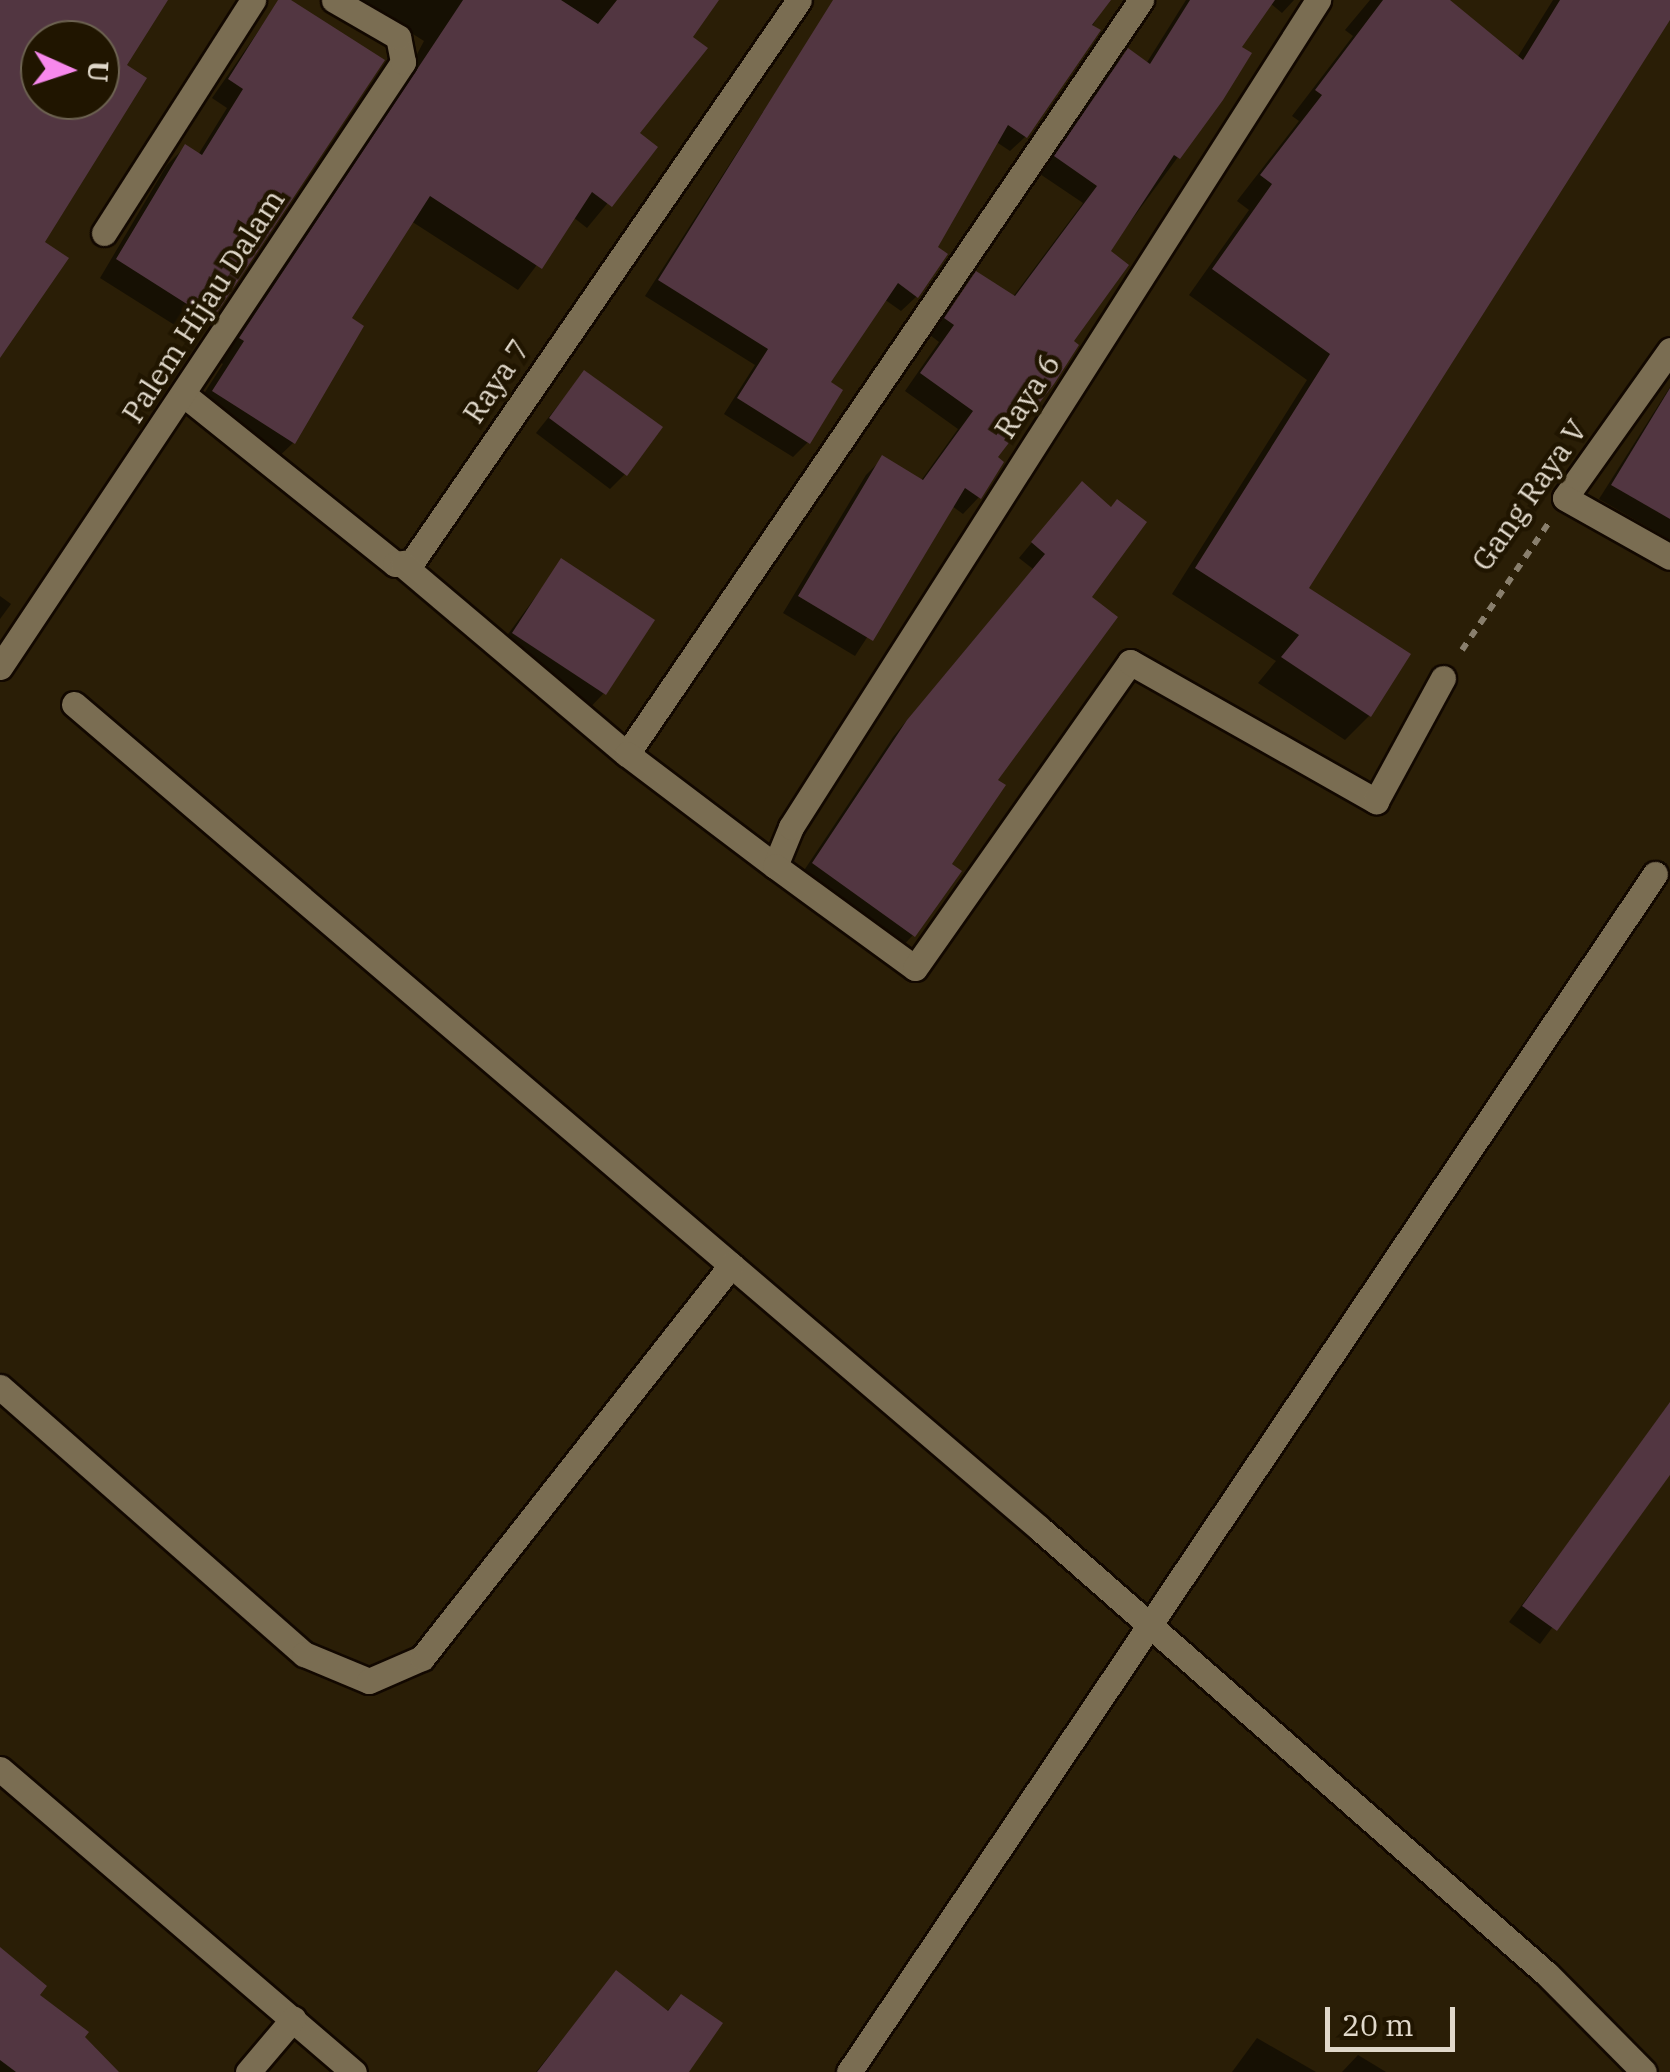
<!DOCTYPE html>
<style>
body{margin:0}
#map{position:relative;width:1670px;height:2072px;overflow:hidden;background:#2a1e06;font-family:"IBM Plex Serif",serif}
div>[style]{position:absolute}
.shadow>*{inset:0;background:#0007}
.building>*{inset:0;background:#523641}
.path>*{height:6px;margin-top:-3px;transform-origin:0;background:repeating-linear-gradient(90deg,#897f6d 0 8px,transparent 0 16px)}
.roads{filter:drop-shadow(2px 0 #120800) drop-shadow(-2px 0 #120800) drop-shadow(0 2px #120800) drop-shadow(0 -2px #120800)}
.minor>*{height:25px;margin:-12.5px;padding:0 12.5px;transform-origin:12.5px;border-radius:12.5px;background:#7a6d52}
span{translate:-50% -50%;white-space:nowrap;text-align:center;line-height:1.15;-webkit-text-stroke:9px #201500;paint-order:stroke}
.street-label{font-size:30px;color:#e0d8ca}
.north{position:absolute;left:20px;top:20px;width:100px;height:100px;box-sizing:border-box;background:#201500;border:2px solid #6d6351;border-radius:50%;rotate:93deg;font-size:28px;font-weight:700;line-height:40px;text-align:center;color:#e0d8ca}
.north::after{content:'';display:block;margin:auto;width:35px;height:45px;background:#f788ec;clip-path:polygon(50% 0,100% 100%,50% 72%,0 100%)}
.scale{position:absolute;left:1325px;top:2007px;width:130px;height:45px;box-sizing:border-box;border:5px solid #e0d8ca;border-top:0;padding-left:12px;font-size:30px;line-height:35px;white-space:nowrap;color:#e0d8ca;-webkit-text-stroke:8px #201500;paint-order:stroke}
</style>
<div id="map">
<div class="shadow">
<div style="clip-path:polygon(280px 0,287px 0,210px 318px,192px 336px,100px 278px,167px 165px,185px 147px,198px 155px,227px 108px,212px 98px)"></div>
<div style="clip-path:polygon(359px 0,714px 0,636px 134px,654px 147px,587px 228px,573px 217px,518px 290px,411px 221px,348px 319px,361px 327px,293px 443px,270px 465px,191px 414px,223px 364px,218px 361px,395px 96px,424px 41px)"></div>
<div style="clip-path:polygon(835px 0,1108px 0,1025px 137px,1010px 151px,995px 141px,935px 248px,945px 254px,916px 297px,901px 311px,884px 299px,827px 383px,808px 442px,793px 457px,724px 414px,755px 365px,645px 296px)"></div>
<div style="clip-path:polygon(1186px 0,1294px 0,1282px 13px,1270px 3px,1239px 48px,1178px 157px,1108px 252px,1070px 342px,994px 458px,979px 497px,963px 514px,952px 506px,855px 656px,783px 613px,866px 475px,882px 459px,920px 482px,958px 429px,905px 391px,939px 342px,930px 335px,976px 275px,1012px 298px,1083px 203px,1040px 174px,1112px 68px,1128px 52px,1146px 64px)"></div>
<div style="clip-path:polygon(1370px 0,1446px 0,1517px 58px,1553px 0,1670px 0,1670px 12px,1305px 589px,1370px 715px,1345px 740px,1258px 683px,1276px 661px,1172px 594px,1307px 380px,1189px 295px,1249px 210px,1237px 201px,1299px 121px,1292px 116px,1353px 36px,1345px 30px)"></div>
<div style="clip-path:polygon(584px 373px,625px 474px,610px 489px,536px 433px)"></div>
<div style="clip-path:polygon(1670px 387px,1670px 540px,1599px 499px)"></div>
<div style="clip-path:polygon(1068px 499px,1111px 509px,1088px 597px,913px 935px,899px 950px,799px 878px,893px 737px,1033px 569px,1019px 558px)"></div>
<div style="clip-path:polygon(562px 561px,604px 693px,582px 716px,492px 656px)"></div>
<div style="clip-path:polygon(0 596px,11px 604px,0 619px)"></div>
<div style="clip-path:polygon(1670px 1408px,1670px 1469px,1540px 1644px,1509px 1622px)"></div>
<div style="clip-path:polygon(0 1951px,36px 1995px,118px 2072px,0 2072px)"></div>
<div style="clip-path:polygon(616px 1973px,666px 2012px,681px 1997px,686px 2072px,536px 2072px)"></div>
<div style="clip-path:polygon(1257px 2038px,1316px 2072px,1232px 2072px)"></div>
<div style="clip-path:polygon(1358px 2055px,1386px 2072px,1342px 2072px)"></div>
</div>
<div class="building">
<div style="clip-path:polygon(evenodd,0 0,168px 0,127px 65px,147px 78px,45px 242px,69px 258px,0 358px,0 0,40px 40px,100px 40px,100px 100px,40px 100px,40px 40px)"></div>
<div style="clip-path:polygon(278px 0,291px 0,385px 60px,212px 320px,116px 259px,185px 144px,202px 155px,243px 89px,228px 79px)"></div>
<div style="clip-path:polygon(463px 0,561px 0,598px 24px,617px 0,719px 0,693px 37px,708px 48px,640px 133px,658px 147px,612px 207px,592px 192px,542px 269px,430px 196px,352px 318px,364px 326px,295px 444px,212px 391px,244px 341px,239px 338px)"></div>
<div style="clip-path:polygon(833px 0,1111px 0,1092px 25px,1101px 30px,1027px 138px,1008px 125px,938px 247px,948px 254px,918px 298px,898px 283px,831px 382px,843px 390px,810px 444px,737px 398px,768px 349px,658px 280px)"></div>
<div style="clip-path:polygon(1190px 0,1275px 0,1242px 47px,1252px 53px,1223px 100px,1180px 159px,1174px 155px,1111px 251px,1129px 265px,1074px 341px,1079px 345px,1054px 384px,998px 457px,1004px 462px,981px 499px,965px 488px,873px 641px,798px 596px,882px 455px,923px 480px,973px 411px,920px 373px,954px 325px,944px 318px,976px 271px,1015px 296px,1097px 186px,1054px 156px,1128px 48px,1150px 64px)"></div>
<div style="clip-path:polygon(1383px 0,1450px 0,1523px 60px,1560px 0,1670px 0,1670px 20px,1309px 588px,1411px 654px,1371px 717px,1281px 657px,1299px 635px,1195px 568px,1330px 354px,1212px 269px,1272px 184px,1260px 175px,1322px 95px,1315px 90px)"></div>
<div style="clip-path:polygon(584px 370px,663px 427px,627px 476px,549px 418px)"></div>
<div style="clip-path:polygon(1670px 388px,1670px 519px,1611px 485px)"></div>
<div style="clip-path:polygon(1082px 481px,1111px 507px,1117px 499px,1147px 522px,1092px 597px,1118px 617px,998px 780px,1006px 785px,952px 864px,962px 871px,915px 937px,812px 863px,907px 720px,1045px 554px,1031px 542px)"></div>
<div style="clip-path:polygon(561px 558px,655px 620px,606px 695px,512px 633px)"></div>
<div style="clip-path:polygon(1670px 1402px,1670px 1475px,1557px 1631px,1522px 1606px)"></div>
<div style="clip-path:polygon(0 1947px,47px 1986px,40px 1995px,89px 2032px,85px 2037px,119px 2072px,16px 2072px,0 2060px)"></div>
<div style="clip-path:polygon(616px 1970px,668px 2011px,681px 1994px,723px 2023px,689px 2072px,537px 2072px)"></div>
</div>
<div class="path">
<div style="left:1462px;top:650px;width:153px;rotate:-55.7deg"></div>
</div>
<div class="roads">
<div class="minor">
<div style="left:104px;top:233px;width:277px;rotate:-57.4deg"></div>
<div style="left:1670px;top:350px;width:181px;rotate:125.4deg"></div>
<div style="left:1565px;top:498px;width:120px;rotate:29.3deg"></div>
<div style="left:183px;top:394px;width:272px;rotate:38.7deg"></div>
<div style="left:395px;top:564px;width:17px;rotate:-7deg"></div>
<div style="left:412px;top:562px;width:682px;rotate:-55.45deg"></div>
<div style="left:403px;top:565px;width:293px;rotate:40.2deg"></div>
<div style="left:627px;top:754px;width:913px;rotate:-55.72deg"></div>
<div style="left:0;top:667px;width:727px;rotate:-56.33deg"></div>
<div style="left:403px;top:62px;width:25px;rotate:-101deg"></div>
<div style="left:398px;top:37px;width:74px;rotate:-150deg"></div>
<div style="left:74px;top:704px;width:1269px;rotate:40.49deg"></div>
<div style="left:1039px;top:1528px;width:677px;rotate:41.29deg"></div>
<div style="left:1548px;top:1975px;width:136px;rotate:45.3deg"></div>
<div style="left:627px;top:754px;width:186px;rotate:37.1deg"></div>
<div style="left:775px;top:866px;width:42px;rotate:-67.7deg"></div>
<div style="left:791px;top:827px;width:981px;rotate:-57.49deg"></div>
<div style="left:775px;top:866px;width:173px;rotate:36.1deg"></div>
<div style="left:915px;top:968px;width:374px;rotate:-54.9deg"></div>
<div style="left:1130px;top:662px;width:283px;rotate:29.5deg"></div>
<div style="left:1376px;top:801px;width:140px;rotate:-61.4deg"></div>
<div style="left:0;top:1387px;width:405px;rotate:41.3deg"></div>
<div style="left:304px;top:1654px;width:70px;rotate:22.6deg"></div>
<div style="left:369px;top:1681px;width:58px;rotate:-23.5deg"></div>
<div style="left:422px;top:1658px;width:500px;rotate:-51.8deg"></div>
<div style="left:0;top:1769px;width:466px;rotate:40.6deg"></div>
<div style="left:248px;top:2072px;width:70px;rotate:-49.7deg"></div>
<div style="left:849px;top:2072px;width:1444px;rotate:-56.07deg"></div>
</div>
</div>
<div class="street-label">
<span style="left:203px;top:306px;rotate:-57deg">Palem Hijau Dalam</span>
<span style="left:496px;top:381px;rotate:-56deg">Raya 7</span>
<span style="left:1027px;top:396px;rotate:-57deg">Raya 6</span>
<span style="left:1529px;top:495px;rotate:-55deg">Gang Raya V</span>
</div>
<div class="north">U</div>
<div class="scale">20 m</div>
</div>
